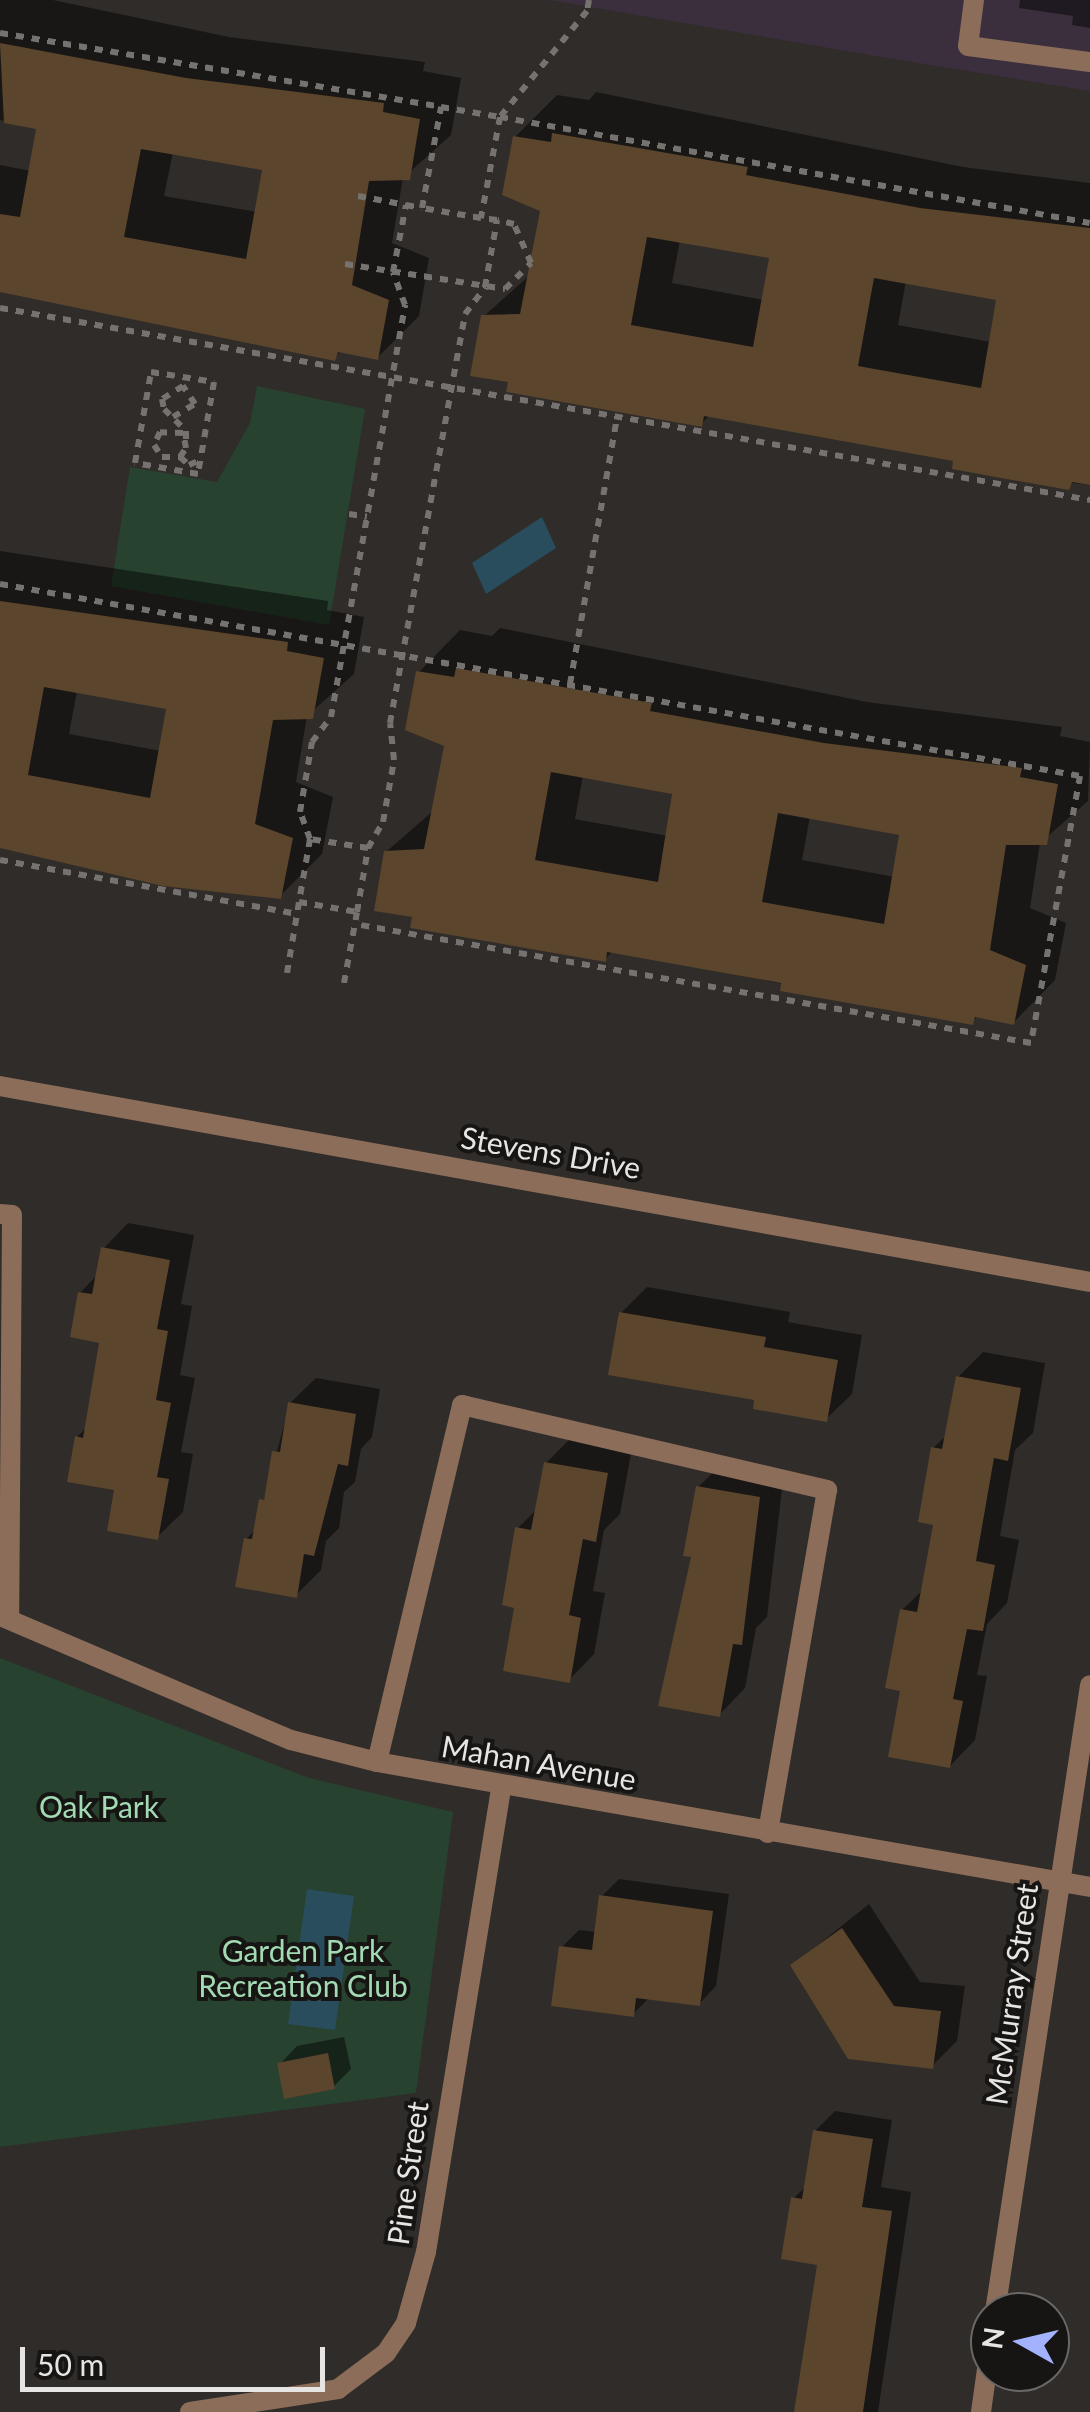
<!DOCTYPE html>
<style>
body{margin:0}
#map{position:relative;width:1090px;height:2412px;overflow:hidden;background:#2f2c29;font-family:Lato,sans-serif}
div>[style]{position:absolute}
.commercial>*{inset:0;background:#3b2f3e}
.green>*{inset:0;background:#284230}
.water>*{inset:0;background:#294d5d}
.shadow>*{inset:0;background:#0007}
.building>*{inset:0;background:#5b452c}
.path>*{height:6px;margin-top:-3px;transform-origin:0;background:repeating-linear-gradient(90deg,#75726f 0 8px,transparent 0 16px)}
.service>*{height:20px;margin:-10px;padding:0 10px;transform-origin:10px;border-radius:10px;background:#8b6d59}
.minor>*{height:20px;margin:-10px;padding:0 10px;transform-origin:10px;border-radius:10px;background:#8b6d59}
.tertiary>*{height:20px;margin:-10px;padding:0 10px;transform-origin:10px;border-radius:10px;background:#8b6d59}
span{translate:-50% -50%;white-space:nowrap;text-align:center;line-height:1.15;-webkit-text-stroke:8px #161513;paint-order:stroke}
.street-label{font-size:30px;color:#e7e5e3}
.park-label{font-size:30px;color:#a2dab3}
.north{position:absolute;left:970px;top:2292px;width:100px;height:100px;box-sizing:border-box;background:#161513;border:2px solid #6a6866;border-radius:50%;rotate:278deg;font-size:28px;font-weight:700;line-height:40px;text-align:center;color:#e7e5e3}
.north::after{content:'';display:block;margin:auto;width:35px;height:45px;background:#a3b2fd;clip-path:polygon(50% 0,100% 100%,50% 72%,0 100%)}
.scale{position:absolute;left:20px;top:2347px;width:305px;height:45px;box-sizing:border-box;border:5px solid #e7e5e3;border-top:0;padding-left:12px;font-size:30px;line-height:35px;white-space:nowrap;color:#e7e5e3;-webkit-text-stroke:8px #161513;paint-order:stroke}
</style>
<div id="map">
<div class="commercial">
<div style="clip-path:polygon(550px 0,1090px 0,1090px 91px,876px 56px)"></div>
</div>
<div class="green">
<div style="clip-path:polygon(257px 386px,365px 409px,329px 625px,111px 586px,130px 467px,217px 482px,250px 423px)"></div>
<div style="clip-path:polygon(0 1658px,309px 1778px,453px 1812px,416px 2093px,0 2147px)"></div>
</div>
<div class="water">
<div style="clip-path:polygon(542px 517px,556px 548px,486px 594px,472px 563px)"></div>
<div style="clip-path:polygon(307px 1889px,354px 1896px,335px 2030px,288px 2024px)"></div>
</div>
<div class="shadow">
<div style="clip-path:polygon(evenodd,0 0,53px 0,229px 37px,425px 62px,423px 71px,461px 78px,451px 135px,403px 178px,392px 243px,429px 258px,419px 316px,377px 358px,342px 350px,334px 358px,0 290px,0 165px,31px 171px,39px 127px,0 120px,0 0,173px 152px,265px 168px,257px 212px,164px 196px,173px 152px)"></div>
<div style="clip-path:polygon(1020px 0,1090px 0,1090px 28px,1072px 25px,1073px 16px,1019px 8px)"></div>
<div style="clip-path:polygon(evenodd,596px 92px,963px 167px,1090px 183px,1090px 485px,991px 474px,956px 459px,710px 415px,701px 424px,483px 317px,531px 274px,543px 209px,515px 137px,557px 95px,589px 100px,596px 92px,680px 240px,772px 256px,764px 300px,672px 283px,680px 240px,596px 92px,906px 281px,998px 298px,991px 342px,898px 325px,906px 281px)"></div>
<div style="clip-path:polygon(evenodd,0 551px,328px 601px,327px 610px,364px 617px,354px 674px,307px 716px,296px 782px,333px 797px,322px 854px,280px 896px,163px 883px,0 845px,0 551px,77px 691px,169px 707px,161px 751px,69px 734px,77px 691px)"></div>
<div style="clip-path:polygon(evenodd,500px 628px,867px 702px,1062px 727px,1060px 736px,1090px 742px,1088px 801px,1040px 843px,1030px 908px,1066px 923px,1055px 980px,1014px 1022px,979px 1015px,972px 1022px,614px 950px,605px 959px,415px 915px,386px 852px,434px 810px,447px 744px,419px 672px,460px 630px,492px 636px,500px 628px,583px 775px,675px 792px,668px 836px,575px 819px,583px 775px,500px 628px,810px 816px,902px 833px,895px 877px,802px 860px,810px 816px)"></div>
<div style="clip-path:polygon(128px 1223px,194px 1235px,181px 1304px,192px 1306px,180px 1375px,195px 1378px,181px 1452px,193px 1454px,183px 1512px,157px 1537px,77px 1437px,87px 1427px,102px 1341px,80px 1293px,98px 1274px,103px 1249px)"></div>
<div style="clip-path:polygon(647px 1287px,790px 1312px,788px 1322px,862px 1335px,852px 1394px,826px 1419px,757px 1397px,621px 1313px)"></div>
<div style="clip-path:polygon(983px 1352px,1045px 1363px,1033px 1433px,1015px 1450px,1000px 1536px,1019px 1540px,1007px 1603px,987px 1624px,977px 1675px,987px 1676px,975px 1740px,950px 1766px,903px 1689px,902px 1610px,924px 1589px,936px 1523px,933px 1448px,948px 1434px,958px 1377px)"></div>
<div style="clip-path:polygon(316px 1378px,380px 1389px,372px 1437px,361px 1449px,355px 1482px,344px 1492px,339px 1528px,326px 1541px,321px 1570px,296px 1595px,246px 1539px,256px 1529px,290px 1403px)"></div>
<div style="clip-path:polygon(571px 1438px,632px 1448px,620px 1514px,604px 1530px,593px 1591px,605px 1593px,594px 1654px,569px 1680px,517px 1606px,518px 1528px,538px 1508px,546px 1463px)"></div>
<div style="clip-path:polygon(724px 1462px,784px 1472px,767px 1617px,756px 1628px,745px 1688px,720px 1714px,694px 1556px,698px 1487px)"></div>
<div style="clip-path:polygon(619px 1879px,729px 1894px,716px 1986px,699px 2004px,650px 1997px,633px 2014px,562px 1947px,579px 1930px,597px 1932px,602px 1896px)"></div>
<div style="clip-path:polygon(869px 1904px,920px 1982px,965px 1986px,957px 2041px,932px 2066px,793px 1965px)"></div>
<div style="clip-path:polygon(344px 2037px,351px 2069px,334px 2086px,280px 2064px,297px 2046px)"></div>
<div style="clip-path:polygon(835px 2111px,892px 2120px,881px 2187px,911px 2192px,878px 2412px,797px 2412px,819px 2262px,794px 2198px,806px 2186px,815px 2131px)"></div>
</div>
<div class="building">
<div style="clip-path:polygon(evenodd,0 43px,186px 78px,384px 103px,383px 112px,420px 119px,410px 180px,369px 181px,352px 285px,389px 300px,378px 360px,338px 352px,335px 361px,0 292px,0 214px,20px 217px,36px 129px,4px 123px,0 43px,141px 149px,262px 170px,246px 259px,124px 237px,141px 149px)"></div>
<div style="clip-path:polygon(evenodd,552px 133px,748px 167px,746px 175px,920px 208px,1090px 228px,1090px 485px,1072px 482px,1069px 490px,990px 476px,952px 469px,953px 461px,704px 416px,702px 427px,506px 392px,508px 382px,470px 376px,481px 315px,520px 314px,540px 211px,502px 195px,513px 136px,551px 142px,552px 133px,647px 237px,769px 258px,753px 347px,631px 325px,647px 237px,552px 133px,874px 278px,996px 300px,981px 388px,858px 366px,874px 278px)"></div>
<div style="clip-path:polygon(evenodd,0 601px,288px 642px,287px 651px,324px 658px,313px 719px,273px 720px,255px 824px,293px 838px,281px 899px,163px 886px,0 848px,0 601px,44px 687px,166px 709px,150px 798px,28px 775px,44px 687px)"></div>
<div style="clip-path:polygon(evenodd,456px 668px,652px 703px,650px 711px,824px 743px,1022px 768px,1020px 777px,1058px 784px,1047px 845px,1006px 845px,990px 950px,1026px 965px,1014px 1025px,975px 1017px,973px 1025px,780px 991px,781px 983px,607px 952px,606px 962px,410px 928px,412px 917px,374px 911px,384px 851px,424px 849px,444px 746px,405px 730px,416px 671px,454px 677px,456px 668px,551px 772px,672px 794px,658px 882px,535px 860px,551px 772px,456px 668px,778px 813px,899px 835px,884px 924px,762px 902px,778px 813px)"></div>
<div style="clip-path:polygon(101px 1247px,170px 1260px,157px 1329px,168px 1331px,156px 1400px,171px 1403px,157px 1477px,169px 1479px,158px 1540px,107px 1531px,114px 1490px,67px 1482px,75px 1436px,83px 1438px,99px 1343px,70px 1337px,78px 1292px,92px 1294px)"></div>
<div style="clip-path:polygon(619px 1312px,766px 1337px,764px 1347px,838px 1360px,827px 1422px,753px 1409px,754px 1400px,608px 1375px)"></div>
<div style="clip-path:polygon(956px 1376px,1021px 1388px,1008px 1461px,994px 1458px,976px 1561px,995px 1565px,983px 1631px,967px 1629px,953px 1699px,963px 1701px,950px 1768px,888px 1757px,900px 1691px,885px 1688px,900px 1609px,917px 1612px,933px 1525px,918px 1522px,931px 1447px,942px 1449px)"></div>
<div style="clip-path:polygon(288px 1402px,356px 1414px,348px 1466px,338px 1464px,314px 1556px,304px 1554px,297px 1598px,235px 1587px,244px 1538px,252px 1539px,259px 1499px,264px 1500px,272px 1451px,280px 1452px)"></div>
<div style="clip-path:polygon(544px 1462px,608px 1473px,596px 1542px,583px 1539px,569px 1615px,581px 1618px,570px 1683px,503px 1671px,514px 1608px,502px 1605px,515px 1527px,531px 1530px)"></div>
<div style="clip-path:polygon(696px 1486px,760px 1497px,742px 1645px,733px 1644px,720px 1717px,658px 1706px,691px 1557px,683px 1556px)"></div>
<div style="clip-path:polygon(599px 1895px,713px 1911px,700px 2006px,636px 1998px,634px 2017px,551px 2006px,559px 1946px,592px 1950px)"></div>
<div style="clip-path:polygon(842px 1928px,894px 2006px,941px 2011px,933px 2069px,848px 2059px,790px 1965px)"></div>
<div style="clip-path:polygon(328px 2053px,335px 2089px,284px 2099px,277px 2063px)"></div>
<div style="clip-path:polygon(813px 2130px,873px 2139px,862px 2207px,892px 2211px,863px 2412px,794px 2412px,817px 2265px,781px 2259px,791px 2197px,802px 2199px)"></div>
</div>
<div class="path">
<div style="left:589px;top:0;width:11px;rotate:100deg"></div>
<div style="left:587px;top:11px;width:137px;rotate:129.4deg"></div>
<div style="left:500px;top:117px;width:103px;rotate:100.7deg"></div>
<div style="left:481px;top:218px;width:60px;rotate:-170.4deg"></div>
<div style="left:422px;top:208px;width:103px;rotate:-79.3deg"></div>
<div style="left:441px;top:107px;width:60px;rotate:9.6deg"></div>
<div style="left:500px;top:117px;width:599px;rotate:10.19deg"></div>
<div style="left:0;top:33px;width:447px;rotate:9.5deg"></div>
<div style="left:358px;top:196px;width:49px;rotate:10.6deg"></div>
<div style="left:345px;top:264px;width:162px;rotate:8.9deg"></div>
<div style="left:505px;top:289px;width:37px;rotate:-45deg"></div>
<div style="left:531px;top:263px;width:43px;rotate:-113.6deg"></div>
<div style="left:514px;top:224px;width:17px;rotate:-167deg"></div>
<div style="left:0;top:308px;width:1107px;rotate:9.99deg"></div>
<div style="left:151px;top:372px;width:64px;rotate:9deg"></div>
<div style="left:214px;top:382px;width:93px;rotate:99.9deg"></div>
<div style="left:198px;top:474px;width:64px;rotate:-170.1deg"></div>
<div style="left:135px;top:463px;width:92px;rotate:-80deg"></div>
<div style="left:173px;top:417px;width:26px;rotate:-31deg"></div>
<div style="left:195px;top:404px;width:22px;rotate:-124deg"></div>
<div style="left:183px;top:386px;width:25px;rotate:148deg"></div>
<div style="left:162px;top:399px;width:10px;rotate:79deg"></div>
<div style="left:164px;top:409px;width:31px;rotate:45deg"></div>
<div style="left:186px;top:431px;width:13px;rotate:90deg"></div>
<div style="left:180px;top:457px;width:11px;rotate:-56deg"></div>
<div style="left:186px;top:448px;width:15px;rotate:-101deg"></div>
<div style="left:183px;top:433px;width:23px;rotate:-178deg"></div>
<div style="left:160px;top:432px;width:14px;rotate:115deg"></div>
<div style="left:154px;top:445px;width:14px;rotate:56deg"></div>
<div style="left:162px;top:457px;width:18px"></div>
<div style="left:180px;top:457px;width:12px;rotate:42deg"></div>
<div style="left:189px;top:465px;width:12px;rotate:-24deg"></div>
<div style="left:349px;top:514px;width:18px;rotate:9deg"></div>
<div style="left:0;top:584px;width:1097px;rotate:10.08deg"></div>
<div style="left:1080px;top:776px;width:271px;rotate:100.4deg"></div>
<div style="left:1031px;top:1043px;width:686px;rotate:-170.02deg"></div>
<div style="left:570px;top:684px;width:271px;rotate:-80deg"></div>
<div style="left:310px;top:839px;width:29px;rotate:-110deg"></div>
<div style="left:300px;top:812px;width:71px;rotate:-80.3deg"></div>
<div style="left:312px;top:742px;width:31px;rotate:-53deg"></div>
<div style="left:331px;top:717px;width:419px;rotate:-79.8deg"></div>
<div style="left:405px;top:305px;width:35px;rotate:-110deg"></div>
<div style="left:393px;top:272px;width:68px;rotate:-79deg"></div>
<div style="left:406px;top:205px;width:16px;rotate:11deg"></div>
<div style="left:368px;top:848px;width:30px;rotate:-60deg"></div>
<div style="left:383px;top:822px;width:63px;rotate:-79.9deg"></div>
<div style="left:394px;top:760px;width:37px;rotate:-96deg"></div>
<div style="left:390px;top:723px;width:416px;rotate:-79.6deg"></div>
<div style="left:465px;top:314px;width:34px;rotate:-53deg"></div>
<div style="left:485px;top:287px;width:68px;rotate:-79.8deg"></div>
<div style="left:497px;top:220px;width:16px;rotate:-173deg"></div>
<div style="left:0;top:860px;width:302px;rotate:10.3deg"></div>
<div style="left:287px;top:973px;width:72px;rotate:-80.4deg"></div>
<div style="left:344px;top:983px;width:72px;rotate:-79.6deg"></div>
<div style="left:357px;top:912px;width:65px;rotate:-80.2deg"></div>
<div style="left:368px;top:848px;width:59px;rotate:-171.2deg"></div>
<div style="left:310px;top:839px;width:64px;rotate:99.9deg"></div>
<div style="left:299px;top:902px;width:59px;rotate:9.8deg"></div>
</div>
<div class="service">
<div style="left:974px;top:0;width:46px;rotate:97.4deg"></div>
<div style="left:968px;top:46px;width:123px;rotate:7.5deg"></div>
<div style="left:0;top:1214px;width:12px;rotate:5deg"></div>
<div style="left:12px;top:1215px;width:404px;rotate:90.4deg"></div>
<div style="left:377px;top:1762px;width:367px;rotate:-76.6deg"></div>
<div style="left:462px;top:1405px;width:375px;rotate:13.1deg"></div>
<div style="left:827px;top:1490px;width:348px;rotate:99.8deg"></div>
</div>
<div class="minor">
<div style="left:0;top:1616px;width:316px;rotate:23.1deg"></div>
<div style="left:291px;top:1740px;width:89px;rotate:14.3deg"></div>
<div style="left:377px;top:1762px;width:724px;rotate:9.94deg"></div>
<div style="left:190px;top:2412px;width:150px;rotate:-8.8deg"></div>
<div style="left:338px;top:2389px;width:60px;rotate:-36.9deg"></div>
<div style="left:386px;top:2353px;width:36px;rotate:-56deg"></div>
<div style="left:406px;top:2323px;width:74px;rotate:-74.3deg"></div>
<div style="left:426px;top:2252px;width:471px;rotate:-80.8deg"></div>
</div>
<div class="tertiary">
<div style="left:0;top:1086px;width:1107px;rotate:10.19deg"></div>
<div style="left:995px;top:2312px;width:634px;rotate:-81.38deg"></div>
<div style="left:981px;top:2412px;width:65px;rotate:-82deg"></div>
</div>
<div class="street-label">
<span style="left:551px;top:1152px;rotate:10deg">Stevens Drive</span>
<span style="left:539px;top:1762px;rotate:10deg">Mahan Avenue</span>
<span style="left:1011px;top:1994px;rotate:-82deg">McMurray Street</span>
<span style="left:407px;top:2173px;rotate:-82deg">Pine Street</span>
</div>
<div class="park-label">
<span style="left:99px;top:1806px">Oak Park</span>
<span style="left:303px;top:1967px">Garden Park<br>Recreation Club</span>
</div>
<div class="north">N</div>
<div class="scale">50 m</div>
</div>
